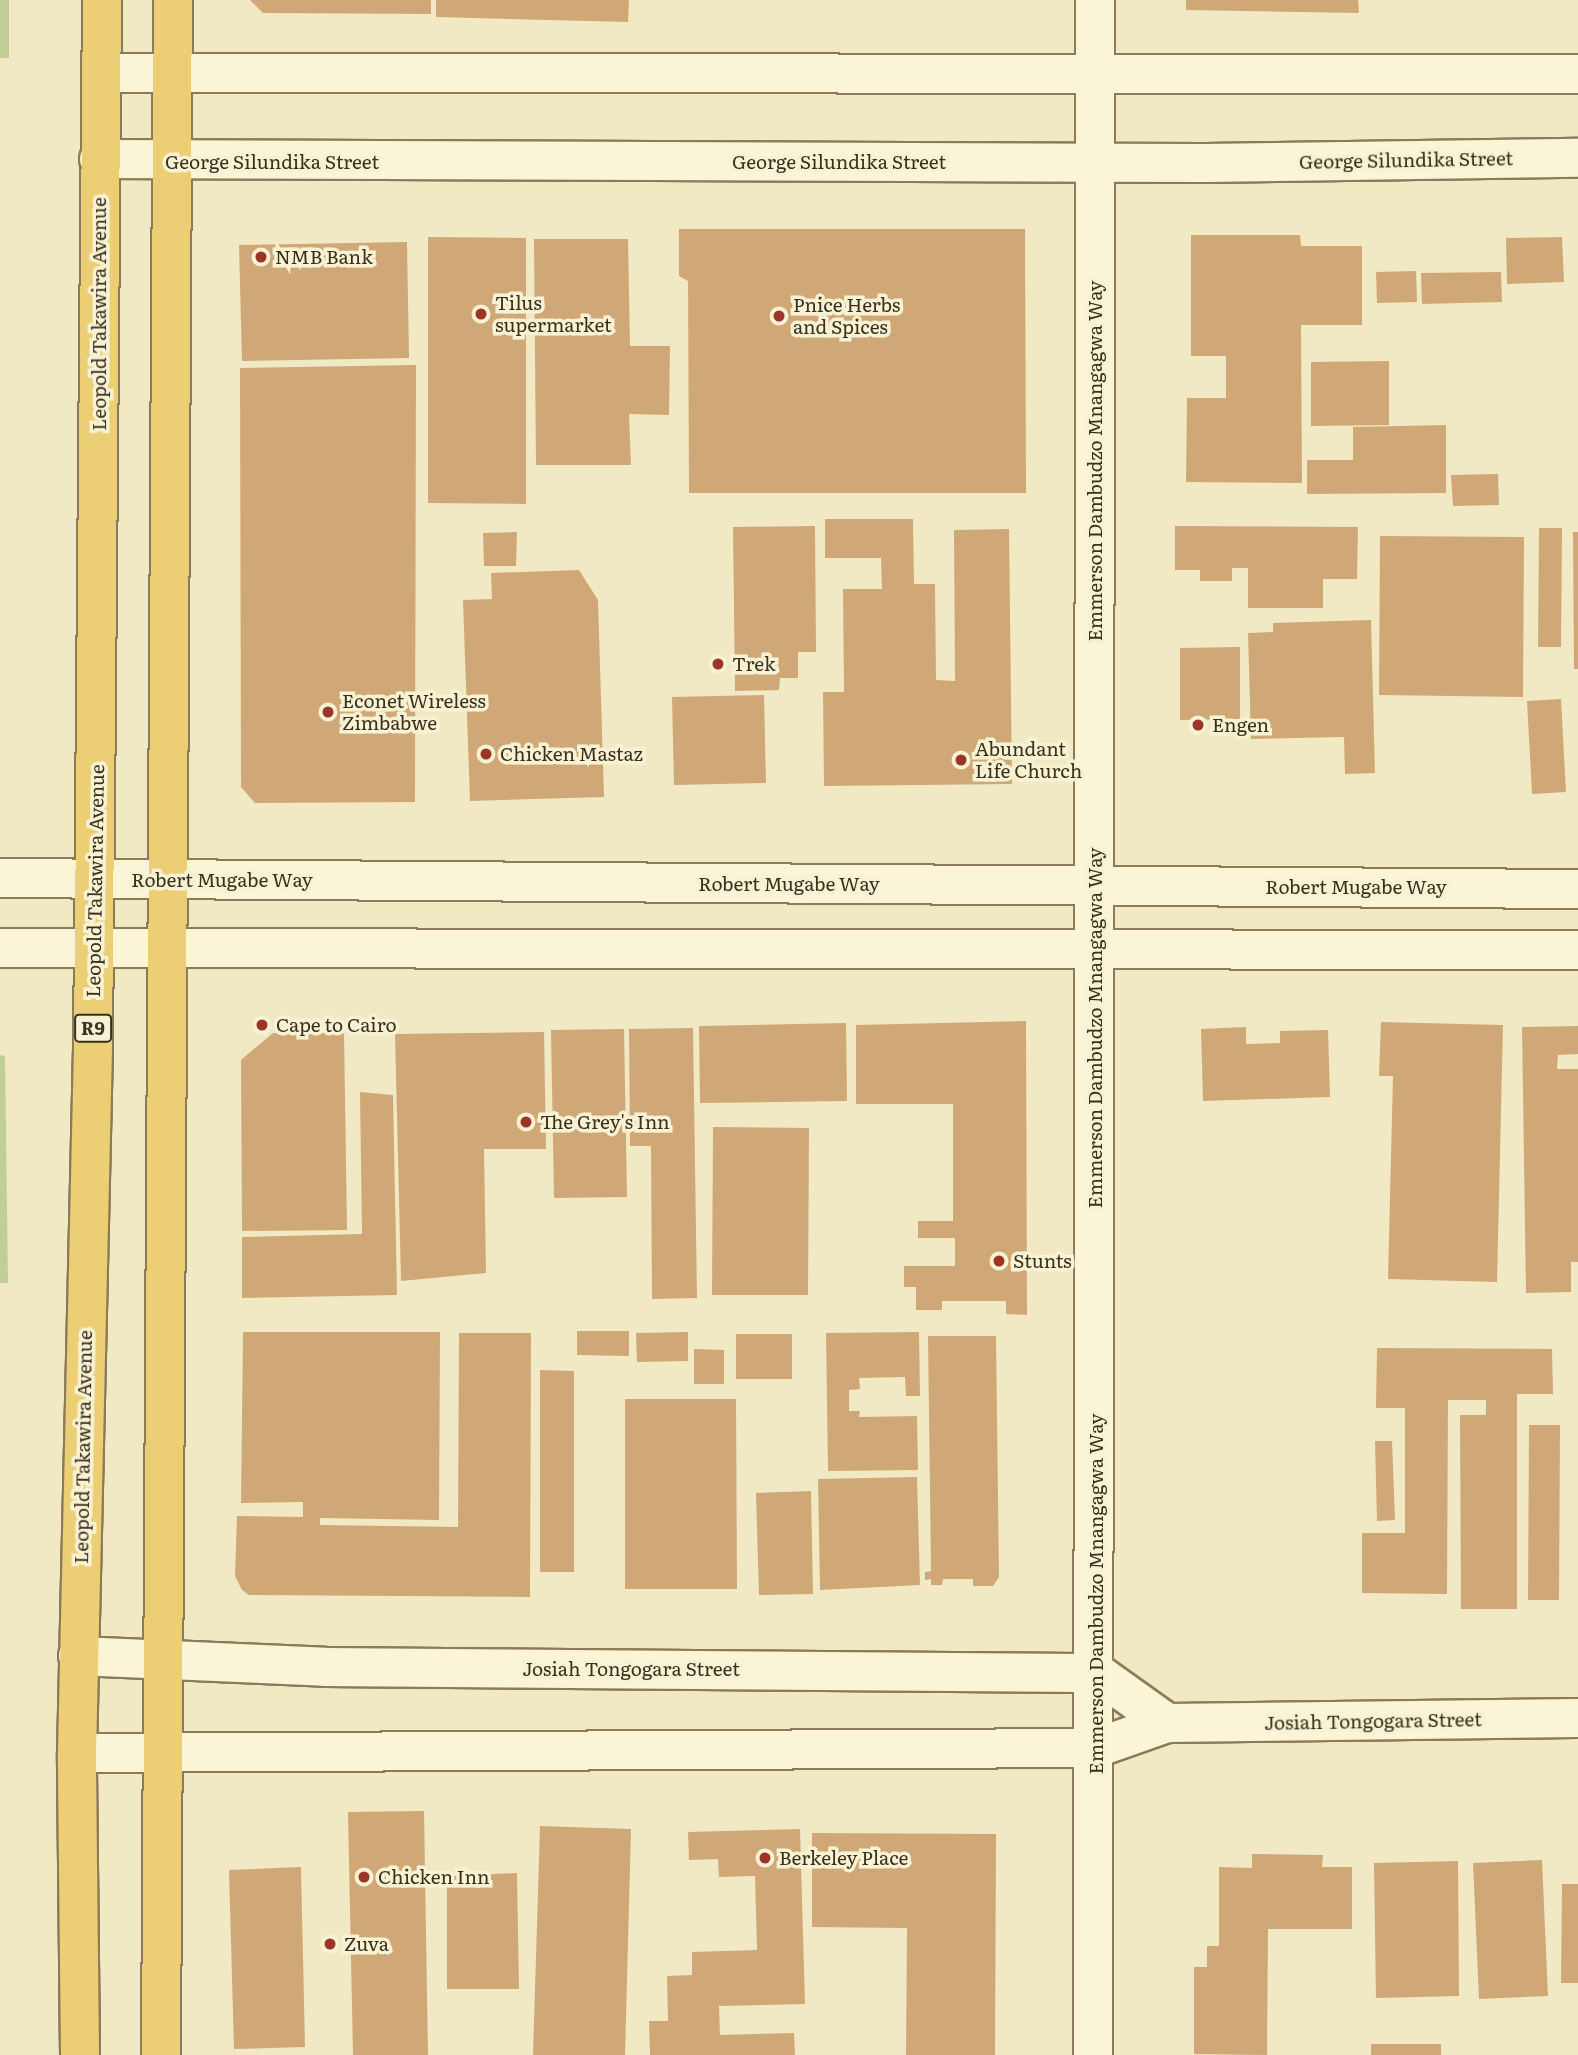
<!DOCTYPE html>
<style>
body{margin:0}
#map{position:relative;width:1578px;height:2055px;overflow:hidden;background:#f0e9c3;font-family:Literata,serif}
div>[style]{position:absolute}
.green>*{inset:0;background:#c1cf96}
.building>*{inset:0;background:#d0a877}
.roads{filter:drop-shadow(2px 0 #8c7b59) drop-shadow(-2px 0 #8c7b59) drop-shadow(0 2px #8c7b59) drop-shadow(0 -2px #8c7b59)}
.minor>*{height:38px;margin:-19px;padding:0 19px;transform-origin:19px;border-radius:19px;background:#faf5d7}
.secondary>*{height:38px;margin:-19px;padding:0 19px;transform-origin:19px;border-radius:19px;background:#faf5d7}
.trunk>*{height:38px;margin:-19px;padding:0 19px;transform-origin:19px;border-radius:19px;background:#ecce75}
.dots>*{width:19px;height:19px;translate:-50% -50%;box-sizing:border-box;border:4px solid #f7f2d3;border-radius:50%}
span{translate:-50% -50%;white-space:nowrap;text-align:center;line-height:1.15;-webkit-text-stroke:7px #f7f2d3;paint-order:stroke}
.shield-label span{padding:2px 5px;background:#f7f2d3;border:2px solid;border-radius:5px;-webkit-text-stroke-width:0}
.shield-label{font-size:18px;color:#3b301e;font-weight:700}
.street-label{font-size:19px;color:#3b301e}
.poi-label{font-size:19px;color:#3b301e}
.left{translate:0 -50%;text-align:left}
</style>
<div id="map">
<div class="green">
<div style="clip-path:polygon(0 0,9px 0,9px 58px,0 58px)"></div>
<div style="clip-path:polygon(0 1055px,5px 1056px,8px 1283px,0 1283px)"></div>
</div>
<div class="building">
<div style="clip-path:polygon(250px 0,431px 0,431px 14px,263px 13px)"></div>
<div style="clip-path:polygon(436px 0,629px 0,628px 22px,436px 17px)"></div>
<div style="clip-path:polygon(1186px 0,1358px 0,1359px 13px,1186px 10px)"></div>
<div style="clip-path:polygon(679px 229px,1025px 229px,1026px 493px,689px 493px,688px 281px,679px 276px)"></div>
<div style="clip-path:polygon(1191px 235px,1300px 235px,1301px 246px,1362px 246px,1362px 325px,1301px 325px,1302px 483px,1186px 482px,1187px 398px,1226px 398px,1226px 356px,1191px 356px)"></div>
<div style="clip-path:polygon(428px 237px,526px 238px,526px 504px,428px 503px)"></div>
<div style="clip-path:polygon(1562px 237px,1564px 282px,1507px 284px,1506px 238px)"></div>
<div style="clip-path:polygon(534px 239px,628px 239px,630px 346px,670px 346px,669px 415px,629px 414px,631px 465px,536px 465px)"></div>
<div style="clip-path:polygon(407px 242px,409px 358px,242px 361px,239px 245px)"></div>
<div style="clip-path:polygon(1416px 271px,1417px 302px,1377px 303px,1376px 272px)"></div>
<div style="clip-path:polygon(1501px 272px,1502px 302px,1422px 304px,1421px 273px)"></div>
<div style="clip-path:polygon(1389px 361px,1389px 425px,1311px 426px,1311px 362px)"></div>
<div style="clip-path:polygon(416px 365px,415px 802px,255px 803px,241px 787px,240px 368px)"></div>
<div style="clip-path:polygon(1446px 425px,1446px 493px,1307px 494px,1307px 460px,1353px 460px,1353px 427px)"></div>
<div style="clip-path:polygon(1498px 474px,1499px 505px,1453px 506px,1451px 475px)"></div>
<div style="clip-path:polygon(825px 519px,913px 519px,914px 584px,935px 584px,936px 680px,955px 681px,954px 530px,1009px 529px,1012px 784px,824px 786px,823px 692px,844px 692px,843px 589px,882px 589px,881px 558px,825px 558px)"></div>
<div style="clip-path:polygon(815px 526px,816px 652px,798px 652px,798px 678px,780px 678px,779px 690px,735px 691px,733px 527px)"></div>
<div style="clip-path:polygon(1175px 526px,1358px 527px,1357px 579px,1323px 579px,1323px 608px,1248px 608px,1248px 568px,1232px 568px,1232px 581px,1200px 581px,1200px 570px,1175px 570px)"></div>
<div style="clip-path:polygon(1539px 528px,1562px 528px,1561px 647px,1538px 647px)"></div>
<div style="clip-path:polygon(517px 532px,516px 566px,484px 566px,483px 533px)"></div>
<div style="clip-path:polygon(1573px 532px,1578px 532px,1578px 669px,1574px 669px)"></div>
<div style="clip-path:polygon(1380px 536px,1524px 537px,1523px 697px,1379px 695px)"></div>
<div style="clip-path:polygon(579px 570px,598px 600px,604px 797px,470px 801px,463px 600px,492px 599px,491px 573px)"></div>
<div style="clip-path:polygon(1371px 620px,1375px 773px,1345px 774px,1344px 737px,1251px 739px,1248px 633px,1273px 632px,1273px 623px)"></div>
<div style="clip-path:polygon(1240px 647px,1240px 719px,1180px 720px,1180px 648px)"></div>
<div style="clip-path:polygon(764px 695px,766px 783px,674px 785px,672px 697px)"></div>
<div style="clip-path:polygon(1561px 699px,1566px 792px,1532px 794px,1527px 701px)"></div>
<div style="clip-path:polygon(1026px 1021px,1027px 1315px,1006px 1314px,1006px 1301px,942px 1301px,942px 1310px,916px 1310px,916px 1287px,904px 1287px,904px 1266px,955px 1266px,955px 1238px,918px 1238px,918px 1221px,953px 1221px,953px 1104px,856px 1104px,856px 1025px)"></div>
<div style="clip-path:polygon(1381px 1022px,1503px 1025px,1497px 1282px,1388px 1279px,1393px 1076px,1379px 1076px)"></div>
<div style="clip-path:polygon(846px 1023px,847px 1101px,700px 1103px,699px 1026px)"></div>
<div style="clip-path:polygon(1578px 1026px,1578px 1054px,1558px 1055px,1557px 1069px,1578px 1069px,1578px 1262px,1571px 1262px,1571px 1292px,1526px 1293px,1522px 1027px)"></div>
<div style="clip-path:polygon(1246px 1027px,1246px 1044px,1280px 1043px,1280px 1031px,1328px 1030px,1330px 1097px,1203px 1101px,1201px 1029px)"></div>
<div style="clip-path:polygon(693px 1028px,697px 1298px,652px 1299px,651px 1146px,630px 1146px,629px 1029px)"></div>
<div style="clip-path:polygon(624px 1029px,627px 1197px,554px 1198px,551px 1030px)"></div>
<div style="clip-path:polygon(544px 1032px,546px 1149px,484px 1149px,486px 1273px,401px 1281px,395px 1034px)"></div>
<div style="clip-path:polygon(273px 1033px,344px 1033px,347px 1230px,242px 1231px,241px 1060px)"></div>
<div style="clip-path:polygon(360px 1092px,393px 1095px,397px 1295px,242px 1298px,242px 1237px,362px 1234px)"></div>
<div style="clip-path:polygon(713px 1127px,809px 1128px,808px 1295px,712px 1295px)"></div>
<div style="clip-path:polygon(577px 1331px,629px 1331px,629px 1356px,577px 1355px)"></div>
<div style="clip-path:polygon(243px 1332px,440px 1332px,439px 1520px,320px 1518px,320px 1525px,458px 1527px,459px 1333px,531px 1333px,530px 1597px,249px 1595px,242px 1590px,235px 1576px,237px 1516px,303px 1517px,303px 1502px,241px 1503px)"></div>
<div style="clip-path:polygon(688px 1332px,688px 1361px,637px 1362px,636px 1333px)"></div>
<div style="clip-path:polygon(919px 1332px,920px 1396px,906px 1396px,905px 1377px,859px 1378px,860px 1389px,849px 1390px,849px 1411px,860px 1411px,859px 1417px,917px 1416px,918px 1470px,828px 1471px,826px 1333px)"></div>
<div style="clip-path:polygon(736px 1334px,792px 1334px,792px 1379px,736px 1379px)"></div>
<div style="clip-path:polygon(928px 1336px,996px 1336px,999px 1577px,993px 1586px,973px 1586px,973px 1579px,943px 1579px,942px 1585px,931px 1585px,931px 1579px,925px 1580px,925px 1572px,931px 1571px)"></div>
<div style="clip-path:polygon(1377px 1348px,1552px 1349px,1553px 1394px,1517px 1394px,1517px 1609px,1461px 1609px,1460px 1415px,1486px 1415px,1486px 1400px,1448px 1400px,1447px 1594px,1362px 1593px,1362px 1533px,1405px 1533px,1405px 1408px,1376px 1408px)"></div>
<div style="clip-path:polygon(694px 1349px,724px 1350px,724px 1384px,694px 1384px)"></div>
<div style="clip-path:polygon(540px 1370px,574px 1371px,574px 1572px,540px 1572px)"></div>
<div style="clip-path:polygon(625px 1399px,736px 1399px,737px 1589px,625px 1589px)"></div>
<div style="clip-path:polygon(1529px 1425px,1560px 1425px,1559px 1600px,1528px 1600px)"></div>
<div style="clip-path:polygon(1375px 1441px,1392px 1441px,1395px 1520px,1377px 1521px)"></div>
<div style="clip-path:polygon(917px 1477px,920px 1585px,820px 1590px,818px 1479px)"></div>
<div style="clip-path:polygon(811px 1491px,813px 1594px,759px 1595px,756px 1493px)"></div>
<div style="clip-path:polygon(424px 1811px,428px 2055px,353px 2055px,348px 1812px)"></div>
<div style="clip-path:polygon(540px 1826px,631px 1829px,625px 2055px,533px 2055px)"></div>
<div style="clip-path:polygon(800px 1829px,805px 2004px,719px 2006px,720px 2035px,794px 2033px,795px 2055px,650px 2055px,649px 2021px,668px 2021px,667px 1976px,692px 1975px,692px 1952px,757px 1950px,755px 1876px,719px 1877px,718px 1859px,689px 1860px,688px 1832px)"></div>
<div style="clip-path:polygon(812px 1833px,996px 1834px,995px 2055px,906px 2055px,907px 1928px,812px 1927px)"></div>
<div style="clip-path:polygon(1252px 1854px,1323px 1855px,1322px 1867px,1352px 1867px,1352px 1929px,1268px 1929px,1267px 2055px,1194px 2054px,1194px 1967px,1207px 1967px,1207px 1946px,1219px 1946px,1219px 1867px,1252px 1868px)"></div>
<div style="clip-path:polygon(1542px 1860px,1548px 1996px,1479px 1999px,1473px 1863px)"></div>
<div style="clip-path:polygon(1458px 1861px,1459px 1996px,1376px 1998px,1374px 1863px)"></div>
<div style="clip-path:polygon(301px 1867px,305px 2047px,234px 2049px,229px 1870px)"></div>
<div style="clip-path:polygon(517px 1873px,519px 1989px,447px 1989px,447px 1876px)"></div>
<div style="clip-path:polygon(1562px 1884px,1578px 1884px,1578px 1983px,1561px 1983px)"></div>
<div style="clip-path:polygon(1371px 2044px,1441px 2044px,1441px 2055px,1371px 2055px)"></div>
</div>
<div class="roads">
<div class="minor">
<div style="left:102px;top:73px;width:1476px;rotate:0.04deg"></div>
<div style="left:99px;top:159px;width:1106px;rotate:0.21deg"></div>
<div style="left:1205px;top:163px;width:373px;rotate:-0.8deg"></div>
<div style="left:78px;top:1656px;width:247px;rotate:2.5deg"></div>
<div style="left:325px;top:1667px;width:772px;rotate:0.45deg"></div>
<div style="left:1097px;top:1673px;width:86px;rotate:35.5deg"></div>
<div style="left:77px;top:1753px;width:1019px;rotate:-0.28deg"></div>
<div style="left:1096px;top:1748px;width:75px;rotate:-19.4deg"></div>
<div style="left:1167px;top:1723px;width:411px;rotate:-0.7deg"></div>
<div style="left:1093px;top:2055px;width:2055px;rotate:-89.94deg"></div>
</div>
<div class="secondary">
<div style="left:0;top:878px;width:1578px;rotate:0.4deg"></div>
<div style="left:0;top:948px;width:1578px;rotate:0.07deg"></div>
</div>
<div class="trunk">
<div style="left:80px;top:2055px;width:302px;rotate:-90.6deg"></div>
<div style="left:77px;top:1753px;width:705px;rotate:-88.7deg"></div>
<div style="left:93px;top:1048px;width:1048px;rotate:-89.51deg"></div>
<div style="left:161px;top:2055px;width:2055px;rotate:-89.67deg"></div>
</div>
</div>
<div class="dots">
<div style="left:261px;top:257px;background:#9d3526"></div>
<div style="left:481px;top:314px;background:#9d3526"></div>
<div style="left:779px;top:316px;background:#9d3526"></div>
<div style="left:718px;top:664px;background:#9d3526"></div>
<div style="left:328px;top:712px;background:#9d3526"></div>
<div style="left:1198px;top:725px;background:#9d3526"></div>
<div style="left:486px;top:754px;background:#9d3526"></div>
<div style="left:961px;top:760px;background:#9d3526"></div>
<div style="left:262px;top:1025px;background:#9d3526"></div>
<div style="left:526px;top:1122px;background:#9d3526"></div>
<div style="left:999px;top:1261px;background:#9d3526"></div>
<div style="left:765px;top:1858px;background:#9d3526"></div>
<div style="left:364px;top:1877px;background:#9d3526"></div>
<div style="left:330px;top:1944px;background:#9d3526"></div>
</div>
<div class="shield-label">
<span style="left:93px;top:1028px">R9</span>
</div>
<div class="street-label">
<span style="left:1406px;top:160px;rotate:-1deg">George Silundika Street</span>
<span style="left:272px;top:162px">George Silundika Street</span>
<span style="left:839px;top:162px">George Silundika Street</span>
<span style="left:99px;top:314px;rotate:-90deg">Leopold Takawira Avenue</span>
<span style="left:1095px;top:461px;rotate:-90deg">Emmerson Dambudzo Mnangagwa Way</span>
<span style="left:222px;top:880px">Robert Mugabe Way</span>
<span style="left:95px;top:881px;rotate:-89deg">Leopold Takawira Avenue</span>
<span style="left:789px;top:884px">Robert Mugabe Way</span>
<span style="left:1356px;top:887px">Robert Mugabe Way</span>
<span style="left:1095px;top:1028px;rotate:-90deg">Emmerson Dambudzo Mnangagwa Way</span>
<span style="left:83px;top:1447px;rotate:-89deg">Leopold Takawira Avenue</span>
<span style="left:1096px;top:1594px;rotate:-90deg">Emmerson Dambudzo Mnangagwa Way</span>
<span style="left:631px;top:1669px">Josiah Tongogara Street</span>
<span style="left:1373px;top:1721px;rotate:-1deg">Josiah Tongogara Street</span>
</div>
<div class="poi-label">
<span class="left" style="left:275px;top:257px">NMB Bank</span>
<span class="left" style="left:495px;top:314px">Tilus<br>supermarket</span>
<span class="left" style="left:793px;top:316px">Pnice Herbs<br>and Spices</span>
<span class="left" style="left:732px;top:664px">Trek</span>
<span class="left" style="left:342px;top:712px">Econet Wireless<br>Zimbabwe</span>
<span class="left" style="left:1212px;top:725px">Engen</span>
<span class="left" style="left:975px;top:760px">Abundant<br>Life Church</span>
<span class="left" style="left:500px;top:754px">Chicken Mastaz</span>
<span class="left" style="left:276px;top:1025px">Cape to Cairo</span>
<span class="left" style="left:540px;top:1122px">The Grey's Inn</span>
<span class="left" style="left:1013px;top:1261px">Stunts</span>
<span class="left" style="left:779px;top:1858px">Berkeley Place</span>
<span class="left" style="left:378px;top:1877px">Chicken Inn</span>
<span class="left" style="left:344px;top:1944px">Zuva</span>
</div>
</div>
